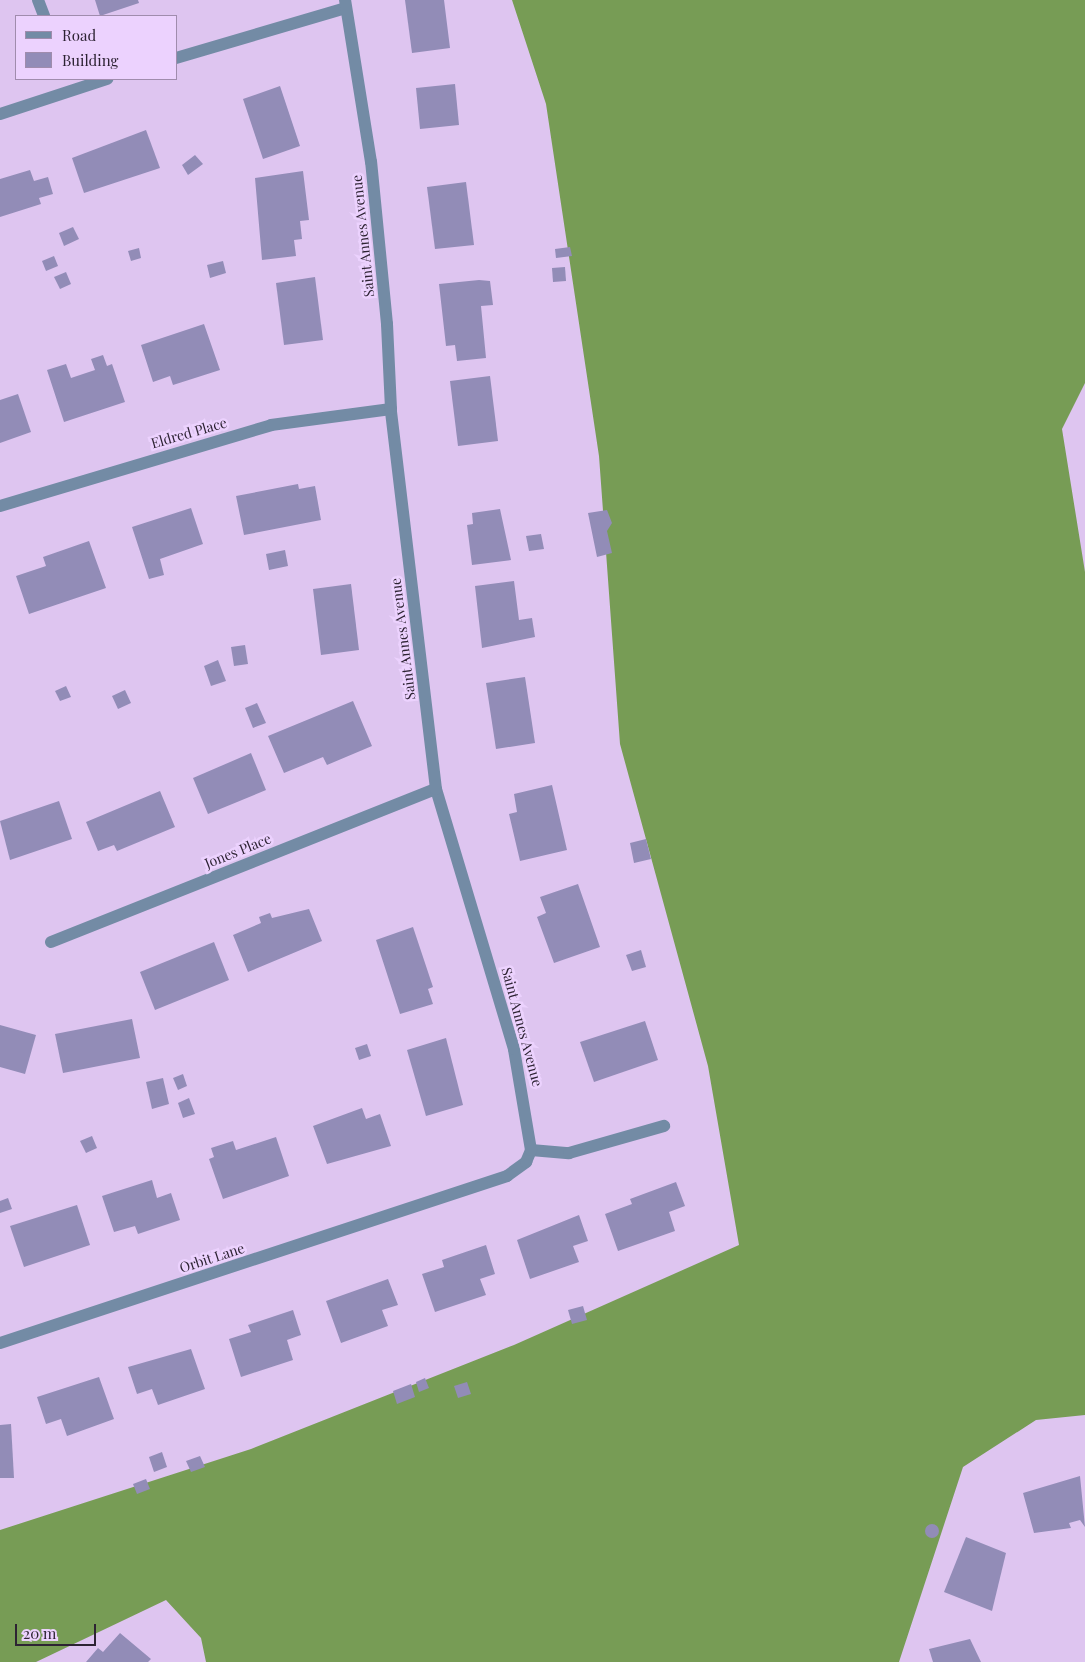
<!DOCTYPE html>
<style>
body{margin:0}
#map{position:relative;width:1085px;height:1662px;overflow:hidden;background:#dec5f0;font-family:"Playfair Display",serif}
div>[style]{position:absolute}
.forest>*{inset:0;background:#779c55}
.building>*{inset:0;background:#928cb7}
.round{border-radius:50%}
.service>*{height:12px;margin:-6px;padding:0 6px;transform-origin:6px;border-radius:6px;background:#738ba5}
.minor>*{height:12px;margin:-6px;padding:0 6px;transform-origin:6px;border-radius:6px;background:#738ba5}
span{translate:-50% -50%;white-space:nowrap;text-align:center;line-height:1.15;-webkit-text-stroke:5px #ecd2fe;paint-order:stroke}
.street-label{font-size:14px;color:#2d2333}
.legend{position:absolute;left:15px;top:15px;width:162px;height:65px;box-sizing:border-box;background:#ecd2fe;border:1px solid #a08cad;margin:0;padding:6px 9px;list-style:none;font-size:15px;color:#2d2333}
.legend li{display:flex;align-items:center;gap:10px;height:25px}
.legend b{width:25px;border:1px solid #a08cad}
.scale{position:absolute;left:15px;top:1624px;width:81px;height:22px;box-sizing:border-box;border:2px solid #2d2333;border-top:0;padding-left:6px;font-size:15px;line-height:18px;white-space:nowrap;color:#2d2333;-webkit-text-stroke:4px #ecd2fe;paint-order:stroke}
</style>
<div id="map">
<div class="forest">
<div style="clip-path:polygon(512px 0,1085px 0,1085px 383px,1062px 429px,1085px 572px,1085px 1415px,1036px 1420px,963px 1467px,899px 1662px,206px 1662px,201px 1638px,166px 1600px,36px 1662px,0 1662px,0 1530px,251px 1449px,514px 1345px,739px 1245px,708px 1066px,620px 744px,599px 456px,546px 104px)"></div>
</div>
<div class="building">
<div style="clip-path:polygon(95px 0,138px 0,139px 3px,100px 16px)"></div>
<div style="clip-path:polygon(405px 0,444px 0,450px 48px,412px 53px)"></div>
<div style="clip-path:polygon(455px 84px,459px 125px,420px 129px,416px 88px)"></div>
<div style="clip-path:polygon(280px 86px,300px 146px,263px 159px,243px 99px)"></div>
<div style="clip-path:polygon(146px 130px,160px 168px,84px 193px,72px 158px)"></div>
<div style="clip-path:polygon(195px 155px,203px 164px,188px 175px,182px 165px)"></div>
<div style="clip-path:polygon(30px 170px,34px 181px,48px 177px,53px 194px,39px 198px,41px 204px,0 217px,0 179px)"></div>
<div style="clip-path:polygon(303px 171px,309px 220px,300px 221px,302px 239px,294px 240px,296px 256px,262px 260px,255px 178px)"></div>
<div style="clip-path:polygon(466px 182px,474px 245px,435px 249px,427px 187px)"></div>
<div style="clip-path:polygon(73px 227px,79px 239px,64px 246px,59px 233px)"></div>
<div style="clip-path:polygon(570px 247px,572px 256px,556px 258px,555px 249px)"></div>
<div style="clip-path:polygon(139px 248px,141px 258px,131px 261px,128px 251px)"></div>
<div style="clip-path:polygon(54px 256px,58px 266px,46px 271px,42px 261px)"></div>
<div style="clip-path:polygon(223px 261px,226px 273px,210px 278px,207px 265px)"></div>
<div style="clip-path:polygon(565px 267px,566px 281px,553px 282px,552px 268px)"></div>
<div style="clip-path:polygon(66px 272px,71px 284px,60px 289px,54px 277px)"></div>
<div style="clip-path:polygon(315px 277px,323px 340px,284px 345px,276px 283px)"></div>
<div style="clip-path:polygon(479px 280px,490px 281px,493px 305px,481px 306px,486px 358px,457px 361px,455px 345px,446px 346px,439px 284px)"></div>
<div style="clip-path:polygon(204px 324px,220px 370px,173px 385px,170px 376px,153px 382px,141px 345px)"></div>
<div style="clip-path:polygon(103px 355px,107px 366px,112px 364px,125px 402px,64px 422px,47px 370px,66px 364px,71px 378px,95px 370px,91px 359px)"></div>
<div style="clip-path:polygon(490px 376px,498px 441px,458px 446px,450px 381px)"></div>
<div style="clip-path:polygon(18px 394px,31px 432px,0 443px,0 400px)"></div>
<div style="clip-path:polygon(298px 484px,299px 489px,315px 486px,321px 520px,244px 535px,236px 496px)"></div>
<div style="clip-path:polygon(191px 508px,203px 544px,160px 559px,164px 575px,149px 579px,132px 527px)"></div>
<div style="clip-path:polygon(500px 509px,511px 560px,472px 565px,467px 525px,473px 524px,472px 513px)"></div>
<div style="clip-path:polygon(607px 510px,612px 523px,607px 531px,612px 553px,597px 557px,588px 513px)"></div>
<div style="clip-path:polygon(541px 534px,544px 549px,529px 551px,526px 536px)"></div>
<div style="clip-path:polygon(89px 541px,106px 588px,29px 614px,16px 576px,46px 566px,43px 557px)"></div>
<div style="clip-path:polygon(285px 550px,288px 566px,269px 570px,266px 554px)"></div>
<div style="clip-path:polygon(514px 581px,519px 620px,532px 618px,535px 637px,482px 648px,475px 586px)"></div>
<div style="clip-path:polygon(351px 584px,359px 650px,321px 655px,313px 589px)"></div>
<div style="clip-path:polygon(245px 645px,248px 664px,234px 666px,231px 647px)"></div>
<div style="clip-path:polygon(218px 660px,226px 681px,211px 686px,204px 666px)"></div>
<div style="clip-path:polygon(525px 677px,535px 743px,496px 749px,486px 683px)"></div>
<div style="clip-path:polygon(66px 686px,71px 697px,60px 701px,55px 691px)"></div>
<div style="clip-path:polygon(125px 690px,131px 703px,118px 709px,112px 696px)"></div>
<div style="clip-path:polygon(353px 701px,372px 746px,327px 765px,323px 757px,284px 773px,268px 736px)"></div>
<div style="clip-path:polygon(257px 703px,266px 723px,253px 728px,245px 708px)"></div>
<div style="clip-path:polygon(251px 753px,266px 790px,208px 814px,193px 778px)"></div>
<div style="clip-path:polygon(552px 785px,567px 850px,520px 861px,509px 814px,517px 812px,514px 794px)"></div>
<div style="clip-path:polygon(160px 791px,175px 827px,117px 851px,114px 845px,98px 851px,86px 822px)"></div>
<div style="clip-path:polygon(59px 801px,72px 839px,10px 860px,0 821px)"></div>
<div style="clip-path:polygon(646px 839px,651px 859px,634px 863px,630px 843px)"></div>
<div style="clip-path:polygon(578px 884px,600px 947px,554px 963px,537px 917px,546px 913px,540px 897px)"></div>
<div style="clip-path:polygon(309px 909px,322px 941px,248px 972px,233px 935px,261px 923px,259px 917px,270px 913px,272px 918px)"></div>
<div style="clip-path:polygon(413px 927px,433px 987px,428px 989px,433px 1004px,400px 1014px,376px 940px)"></div>
<div style="clip-path:polygon(214px 942px,229px 980px,155px 1010px,140px 972px)"></div>
<div style="clip-path:polygon(641px 950px,646px 967px,632px 971px,626px 955px)"></div>
<div style="clip-path:polygon(132px 1019px,140px 1058px,63px 1073px,55px 1034px)"></div>
<div style="clip-path:polygon(645px 1021px,658px 1060px,594px 1082px,580px 1042px)"></div>
<div style="clip-path:polygon(0 1025px,36px 1035px,25px 1074px,0 1067px)"></div>
<div style="clip-path:polygon(446px 1038px,463px 1105px,426px 1116px,407px 1050px)"></div>
<div style="clip-path:polygon(367px 1044px,371px 1056px,359px 1060px,355px 1048px)"></div>
<div style="clip-path:polygon(183px 1074px,187px 1086px,178px 1090px,173px 1078px)"></div>
<div style="clip-path:polygon(163px 1078px,169px 1104px,152px 1109px,146px 1082px)"></div>
<div style="clip-path:polygon(189px 1098px,195px 1114px,183px 1118px,178px 1103px)"></div>
<div style="clip-path:polygon(362px 1108px,366px 1119px,380px 1114px,391px 1146px,327px 1164px,313px 1126px)"></div>
<div style="clip-path:polygon(92px 1136px,97px 1148px,86px 1153px,80px 1141px)"></div>
<div style="clip-path:polygon(276px 1137px,289px 1176px,223px 1199px,209px 1159px,214px 1157px,211px 1148px,233px 1141px,236px 1150px)"></div>
<div style="clip-path:polygon(152px 1180px,157px 1198px,171px 1193px,180px 1220px,138px 1234px,135px 1226px,114px 1232px,102px 1196px)"></div>
<div style="clip-path:polygon(676px 1182px,685px 1206px,669px 1212px,675px 1231px,618px 1251px,605px 1214px,632px 1204px,630px 1199px)"></div>
<div style="clip-path:polygon(8px 1198px,12px 1209px,0 1213px,0 1201px)"></div>
<div style="clip-path:polygon(77px 1205px,90px 1245px,24px 1267px,10px 1226px)"></div>
<div style="clip-path:polygon(579px 1215px,588px 1241px,573px 1246px,579px 1262px,530px 1279px,517px 1240px)"></div>
<div style="clip-path:polygon(486px 1245px,495px 1274px,480px 1279px,486px 1295px,435px 1312px,422px 1274px,444px 1267px,442px 1260px)"></div>
<div style="clip-path:polygon(388px 1279px,398px 1305px,382px 1310px,388px 1326px,341px 1343px,326px 1301px)"></div>
<div style="clip-path:polygon(583px 1306px,587px 1320px,572px 1324px,568px 1310px)"></div>
<div style="clip-path:polygon(293px 1310px,301px 1335px,287px 1340px,293px 1360px,241px 1377px,229px 1339px,251px 1332px,248px 1325px)"></div>
<div style="clip-path:polygon(191px 1349px,205px 1389px,158px 1405px,152px 1389px,137px 1394px,128px 1367px)"></div>
<div style="clip-path:polygon(99px 1377px,114px 1419px,67px 1436px,61px 1419px,46px 1424px,37px 1397px)"></div>
<div style="clip-path:polygon(425px 1378px,429px 1388px,419px 1392px,416px 1382px)"></div>
<div style="clip-path:polygon(467px 1382px,471px 1394px,458px 1398px,454px 1386px)"></div>
<div style="clip-path:polygon(411px 1384px,415px 1397px,397px 1404px,393px 1391px)"></div>
<div style="clip-path:polygon(11px 1424px,14px 1478px,0 1478px,0 1425px)"></div>
<div style="clip-path:polygon(162px 1452px,167px 1467px,154px 1472px,149px 1457px)"></div>
<div style="clip-path:polygon(200px 1456px,205px 1467px,191px 1472px,186px 1461px)"></div>
<div style="clip-path:polygon(1080px 1476px,1085px 1527px,1080px 1520px,1069px 1523px,1071px 1528px,1034px 1533px,1023px 1493px)"></div>
<div style="clip-path:polygon(146px 1479px,150px 1489px,137px 1494px,133px 1484px)"></div>
<div class="round" style="left:925px;top:1524px;width:14px;height:14px"></div>
<div style="clip-path:polygon(966px 1537px,1006px 1553px,992px 1611px,944px 1592px)"></div>
<div style="clip-path:polygon(120px 1633px,151px 1659px,148px 1662px,86px 1662px,98px 1648px,103px 1652px)"></div>
<div style="clip-path:polygon(970px 1639px,981px 1662px,933px 1662px,929px 1649px)"></div>
</div>
<div class="service">
<div style="left:531px;top:1150px;width:38px;rotate:5deg"></div>
<div style="left:569px;top:1153px;width:99px;rotate:-15.9deg"></div>
</div>
<div class="minor">
<div style="left:38px;top:0;width:17px;rotate:69deg"></div>
<div style="left:176px;top:58px;width:177px;rotate:-16.4deg"></div>
<div style="left:0;top:114px;width:113px;rotate:-18.1deg"></div>
<div style="left:0;top:506px;width:283px;rotate:-16.6deg"></div>
<div style="left:271px;top:425px;width:121px;rotate:-7.6deg"></div>
<div style="left:51px;top:942px;width:414px;rotate:-21.7deg"></div>
<div style="left:0;top:1343px;width:534px;rotate:-18.23deg"></div>
<div style="left:507px;top:1176px;width:24px;rotate:-36deg"></div>
<div style="left:526px;top:1162px;width:13px;rotate:-67deg"></div>
<div style="left:531px;top:1150px;width:102px;rotate:-99.6deg"></div>
<div style="left:514px;top:1049px;width:271px;rotate:-106.7deg"></div>
<div style="left:436px;top:789px;width:383px;rotate:-96.8deg"></div>
<div style="left:391px;top:409px;width:85px;rotate:-92.7deg"></div>
<div style="left:387px;top:324px;width:163px;rotate:-95.6deg"></div>
<div style="left:371px;top:162px;width:164px;rotate:-99.1deg"></div>
</div>
<div class="street-label">
<span style="left:363px;top:236px;rotate:-96deg">Saint Annes Avenue</span>
<span style="left:189px;top:433px;rotate:-16deg">Eldred Place</span>
<span style="left:403px;top:639px;rotate:-97deg">Saint Annes Avenue</span>
<span style="left:238px;top:851px;rotate:-22deg">Jones Place</span>
<span style="left:522px;top:1027px;rotate:75deg">Saint Annes Avenue</span>
<span style="left:212px;top:1258px;rotate:-18deg">Orbit Lane</span>
</div>
<ul class="legend">
<li><b style="height:6px;background:#738ba5"></b>Road</li>
<li><b style="height:14px;background:#928cb7"></b>Building</li>
</ul>
<div class="scale">20 m</div>
</div>
